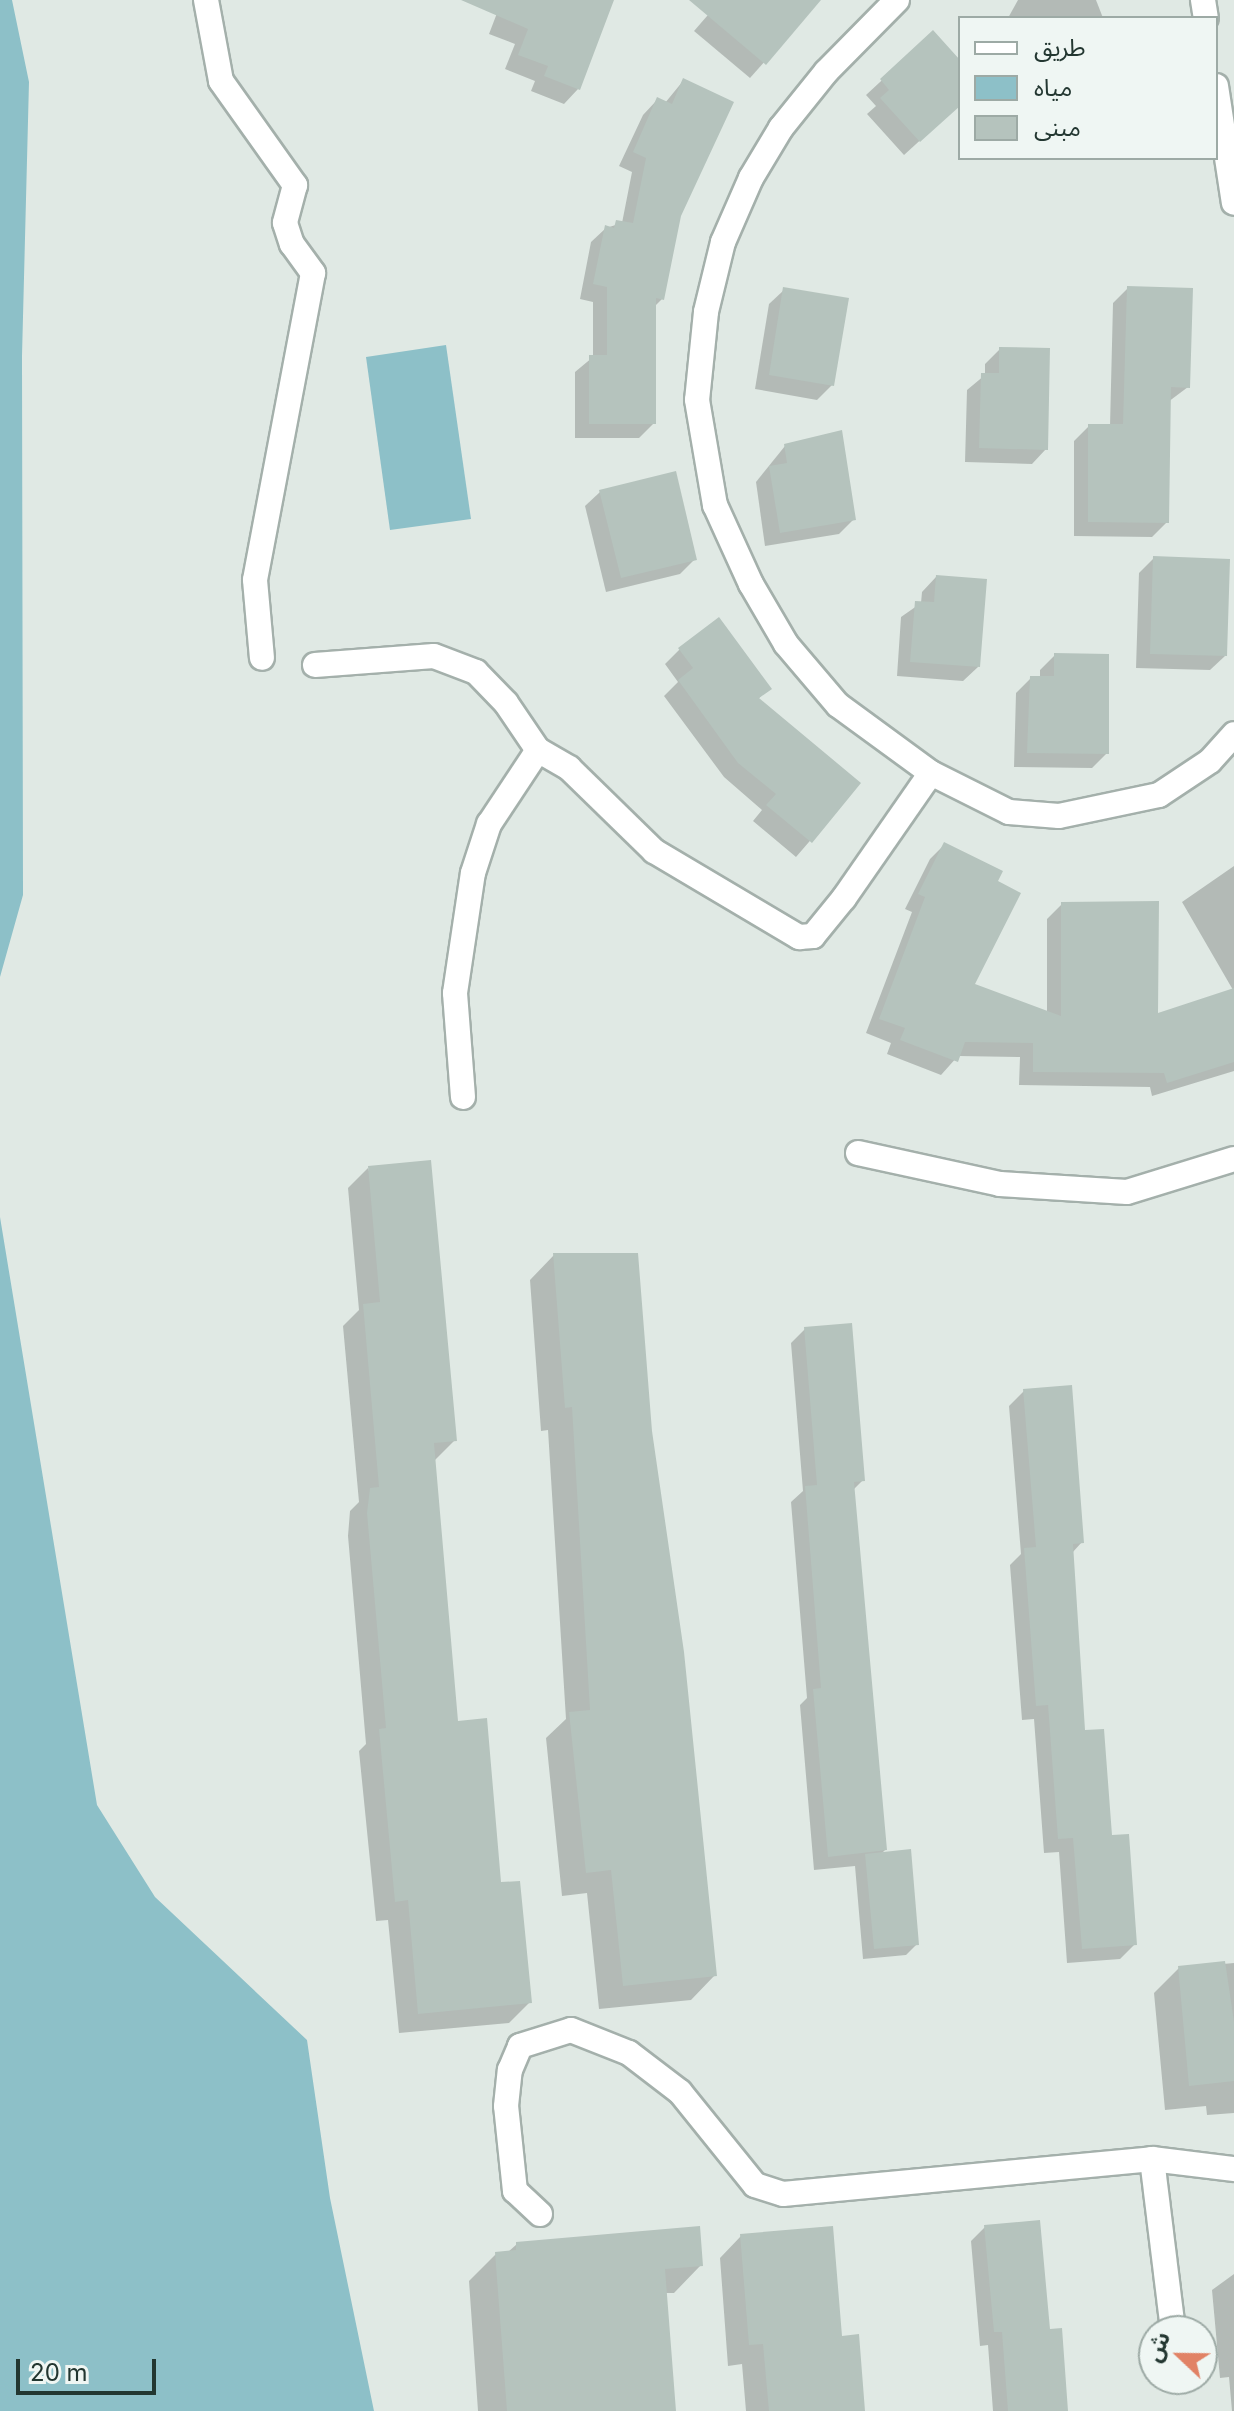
<!DOCTYPE html>
<meta charset="utf-8">
<style>
body{margin:0}
#map{position:relative;width:1234px;height:2411px;overflow:hidden;background:#e0e9e4;font-family:Inter,"Noto Sans Arabic",sans-serif}
div>[style]{position:absolute}
.water>*{inset:0;background:#8dc0c8}
.shadow>*{inset:0;background:#0003}
.building>*{inset:0;background:#b5c3bd}
.roads{filter:drop-shadow(2px 0 #a4b0ab) drop-shadow(-2px 0 #a4b0ab) drop-shadow(0 2px #a4b0ab) drop-shadow(0 -2px #a4b0ab)}
.minor>*{height:24px;margin:-12px;padding:0 12px;transform-origin:12px;border-radius:12px;background:#fff}
span{translate:-50% -50%;white-space:nowrap;text-align:center;line-height:1.15;-webkit-text-stroke:7px #eff6f3;paint-order:stroke}
.legend{position:absolute;left:958px;top:16px;width:260px;height:144px;box-sizing:border-box;background:#eff6f3;border:2px solid #9daaa5;margin:0;padding:10px 14px;list-style:none;font-size:24px;color:#233731}
.legend li{display:flex;align-items:center;gap:16px;height:40px}
.legend b{width:40px;border:2px solid #9daaa5}
.north{position:absolute;left:1138px;top:2315px;width:80px;height:80px;box-sizing:border-box;background:#eff6f3;border:2px solid #9daaa5;border-radius:50%;rotate:292deg;font-size:22px;font-weight:700;line-height:32px;text-align:center;color:#233731}
.north::after{content:'';display:block;margin:auto;width:28px;height:36px;background:#e18265;clip-path:polygon(50% 0,100% 100%,50% 72%,0 100%)}
.scale{position:absolute;left:16px;top:2359px;width:140px;height:36px;box-sizing:border-box;border:4px solid #233731;border-top:0;padding-left:10px;font-size:24px;line-height:28px;white-space:nowrap;color:#233731;-webkit-text-stroke:6px #eff6f3;paint-order:stroke}
</style>
<div id="map">
<div class="water">
<div style="clip-path:polygon(0 0,12px 0,29px 82px,22px 356px,23px 895px,0 977px)"></div>
<div style="clip-path:polygon(446px 345px,471px 519px,390px 530px,366px 357px)"></div>
<div style="clip-path:polygon(0 1217px,97px 1805px,155px 1897px,307px 2040px,330px 2198px,374px 2411px,0 2411px)"></div>
</div>
<div class="shadow">
<div style="clip-path:polygon(502px 0,612px 0,578px 89px,564px 104px,531px 91px,535px 81px,505px 69px,515px 44px,489px 34px)"></div>
<div style="clip-path:polygon(721px 0,819px 0,750px 78px,694px 31px)"></div>
<div style="clip-path:polygon(1018px 0,1096px 0,1103px 18px,1008px 18px)"></div>
<div style="clip-path:polygon(933px 33px,960px 63px,960px 104px,904px 155px,867px 114px,876px 106px,866px 95px)"></div>
<div style="clip-path:polygon(683px 81px,679px 216px,662px 299px,654px 307px,654px 423px,639px 438px,575px 438px,575px 372px,593px 357px,593px 302px,580px 299px,591px 242px,606px 228px,622px 223px,632px 172px,619px 166px,643px 115px,657px 100px,665px 103px)"></div>
<div style="clip-path:polygon(1128px 288px,1188px 387px,1168px 402px,1167px 522px,1152px 537px,1074px 536px,1074px 441px,1089px 426px,1110px 426px,1113px 303px)"></div>
<div style="clip-path:polygon(784px 290px,832px 385px,817px 400px,755px 389px,769px 304px)"></div>
<div style="clip-path:polygon(1000px 349px,1046px 449px,1032px 464px,965px 462px,967px 390px,985px 375px,985px 364px)"></div>
<div style="clip-path:polygon(785px 446px,854px 519px,839px 534px,765px 546px,756px 482px)"></div>
<div style="clip-path:polygon(600px 492px,695px 559px,680px 574px,606px 592px,585px 506px)"></div>
<div style="clip-path:polygon(1154px 558px,1225px 656px,1210px 670px,1136px 668px,1139px 573px)"></div>
<div style="clip-path:polygon(936px 577px,978px 667px,963px 681px,897px 676px,901px 617px,921px 603px,922px 592px)"></div>
<div style="clip-path:polygon(680px 649px,769px 688px,757px 700px,859px 784px,796px 857px,753px 821px,762px 810px,724px 777px,664px 696px,678px 682px,665px 664px)"></div>
<div style="clip-path:polygon(1055px 655px,1107px 753px,1092px 768px,1014px 767px,1016px 693px,1031px 678px,1040px 678px,1040px 670px)"></div>
<div style="clip-path:polygon(945px 844px,995px 882px,972px 985px,1047px 1013px,1047px 919px,1062px 904px,1156px 1015px,1233px 990px,1182px 902px,1234px 866px,1234px 1071px,1152px 1096px,1150px 1087px,1019px 1085px,1020px 1057px,958px 1056px,941px 1075px,887px 1054px,891px 1043px,866px 1033px,912px 912px,905px 909px,930px 859px)"></div>
<div style="clip-path:polygon(368px 1168px,455px 1440px,433px 1462px,456px 1723px,530px 2002px,509px 2023px,399px 2033px,388px 1920px,376px 1921px,359px 1751px,366px 1744px,348px 1536px,350px 1511px,359px 1502px,343px 1326px,359px 1310px,348px 1188px)"></div>
<div style="clip-path:polygon(554px 1255px,650px 1431px,715px 1975px,691px 2000px,599px 2009px,587px 1893px,562px 1896px,546px 1738px,566px 1719px,548px 1430px,541px 1431px,530px 1280px)"></div>
<div style="clip-path:polygon(805px 1329px,863px 1480px,853px 1490px,885px 1850px,881px 1854px,917px 1944px,906px 1955px,863px 1959px,855px 1866px,814px 1870px,800px 1705px,807px 1698px,791px 1502px,803px 1491px,791px 1343px)"></div>
<div style="clip-path:polygon(1024px 1391px,1082px 1542px,1072px 1553px,1083px 1732px,1135px 1944px,1120px 1959px,1067px 1963px,1059px 1852px,1044px 1853px,1034px 1719px,1022px 1720px,1010px 1565px,1021px 1554px,1009px 1406px)"></div>
<div style="clip-path:polygon(1234px 1963px,1234px 2113px,1207px 2115px,1206px 2106px,1165px 2110px,1154px 1993px,1179px 1968px)"></div>
<div style="clip-path:polygon(985px 2227px,1048px 2331px,1066px 2411px,993px 2411px,988px 2345px,980px 2346px,971px 2241px)"></div>
<div style="clip-path:polygon(741px 2236px,840px 2338px,864px 2411px,746px 2411px,742px 2364px,728px 2366px,720px 2258px)"></div>
<div style="clip-path:polygon(517px 2244px,701px 2265px,674px 2293px,664px 2293px,674px 2411px,478px 2411px,469px 2281px,496px 2254px,507px 2253px)"></div>
<div style="clip-path:polygon(1234px 2274px,1234px 2411px,1232px 2411px,1229px 2377px,1220px 2378px,1212px 2290px)"></div>
</div>
<div class="building">
<div style="clip-path:polygon(461px 0,614px 0,580px 90px,544px 76px,548px 66px,518px 55px,528px 29px)"></div>
<div style="clip-path:polygon(689px 0,821px 0,766px 65px)"></div>
<div style="clip-path:polygon(933px 30px,960px 60px,960px 106px,920px 142px,880px 98px,889px 90px,880px 79px)"></div>
<div style="clip-path:polygon(683px 78px,734px 102px,681px 216px,664px 300px,656px 298px,656px 424px,589px 424px,589px 355px,607px 355px,607px 287px,593px 284px,605px 225px,614px 228px,616px 220px,633px 223px,646px 158px,633px 152px,657px 97px,672px 104px)"></div>
<div style="clip-path:polygon(1127px 286px,1193px 288px,1190px 388px,1171px 387px,1169px 523px,1088px 522px,1088px 424px,1123px 424px)"></div>
<div style="clip-path:polygon(783px 287px,849px 298px,834px 386px,769px 375px)"></div>
<div style="clip-path:polygon(999px 347px,1050px 348px,1048px 450px,979px 448px,981px 373px,999px 373px)"></div>
<div style="clip-path:polygon(842px 430px,856px 520px,780px 533px,769px 466px,787px 463px,784px 444px)"></div>
<div style="clip-path:polygon(676px 471px,697px 560px,621px 578px,599px 490px)"></div>
<div style="clip-path:polygon(1153px 556px,1230px 559px,1227px 656px,1150px 654px)"></div>
<div style="clip-path:polygon(936px 575px,987px 579px,980px 667px,910px 662px,915px 601px,934px 602px)"></div>
<div style="clip-path:polygon(719px 617px,772px 689px,759px 698px,861px 783px,812px 843px,766px 805px,776px 794px,738px 763px,678px 680px,693px 668px,678px 648px)"></div>
<div style="clip-path:polygon(1054px 653px,1109px 654px,1109px 754px,1027px 753px,1030px 676px,1054px 676px)"></div>
<div style="clip-path:polygon(944px 842px,1003px 871px,998px 881px,1021px 893px,975px 984px,1061px 1016px,1061px 902px,1159px 901px,1158px 1013px,1234px 988px,1234px 1062px,1167px 1083px,1164px 1073px,1033px 1072px,1033px 1043px,965px 1042px,958px 1062px,900px 1040px,905px 1028px,879px 1019px,925px 897px,918px 894px)"></div>
<div style="clip-path:polygon(431px 1160px,457px 1441px,434px 1443px,458px 1721px,487px 1718px,501px 1882px,520px 1881px,532px 2003px,418px 2014px,408px 1900px,395px 1902px,379px 1729px,386px 1728px,367px 1513px,370px 1488px,379px 1487px,363px 1304px,380px 1302px,368px 1166px)"></div>
<div style="clip-path:polygon(553px 1253px,638px 1253px,652px 1431px,684px 1652px,717px 1976px,623px 1986px,611px 1870px,586px 1873px,569px 1712px,590px 1710px,572px 1407px,565px 1408px)"></div>
<div style="clip-path:polygon(852px 1323px,865px 1481px,854px 1482px,887px 1850px,828px 1857px,813px 1689px,821px 1688px,805px 1486px,817px 1485px,804px 1327px)"></div>
<div style="clip-path:polygon(1072px 1385px,1084px 1543px,1073px 1544px,1085px 1730px,1104px 1729px,1112px 1835px,1129px 1834px,1137px 1945px,1082px 1949px,1073px 1838px,1058px 1839px,1048px 1705px,1036px 1706px,1024px 1548px,1036px 1547px,1023px 1389px)"></div>
<div style="clip-path:polygon(911px 1849px,919px 1945px,874px 1949px,865px 1854px)"></div>
<div style="clip-path:polygon(1225px 1961px,1234px 2022px,1234px 2081px,1189px 2086px,1178px 1966px)"></div>
<div style="clip-path:polygon(1040px 2220px,1050px 2329px,1062px 2328px,1068px 2411px,1008px 2411px,1002px 2332px,994px 2332px,984px 2225px)"></div>
<div style="clip-path:polygon(700px 2226px,703px 2266px,665px 2269px,676px 2411px,507px 2411px,495px 2252px,516px 2250px,516px 2242px)"></div>
<div style="clip-path:polygon(833px 2226px,842px 2336px,859px 2334px,865px 2411px,769px 2411px,763px 2344px,749px 2345px,740px 2234px)"></div>
</div>
<div class="roads">
<div class="minor">
<div style="left:206px;top:0;width:82px;rotate:79.5deg"></div>
<div style="left:221px;top:81px;width:128px;rotate:54.6deg"></div>
<div style="left:295px;top:185px;width:39px;rotate:105deg"></div>
<div style="left:285px;top:223px;width:22px;rotate:72deg"></div>
<div style="left:292px;top:244px;width:36px;rotate:54deg"></div>
<div style="left:313px;top:273px;width:312px;rotate:100.7deg"></div>
<div style="left:255px;top:580px;width:78px;rotate:84.9deg"></div>
<div style="left:897px;top:0;width:101px;rotate:134.6deg"></div>
<div style="left:826px;top:72px;width:72px;rotate:128.8deg"></div>
<div style="left:781px;top:128px;width:58px;rotate:121deg"></div>
<div style="left:751px;top:178px;width:70px;rotate:113.6deg"></div>
<div style="left:723px;top:242px;width:72px;rotate:103.7deg"></div>
<div style="left:706px;top:312px;width:88px;rotate:95.8deg"></div>
<div style="left:697px;top:400px;width:107px;rotate:80.3deg"></div>
<div style="left:715px;top:505px;width:87px;rotate:65.5deg"></div>
<div style="left:751px;top:584px;width:69px;rotate:59.7deg"></div>
<div style="left:786px;top:644px;width:80px;rotate:49.6deg"></div>
<div style="left:838px;top:705px;width:115px;rotate:36.2deg"></div>
<div style="left:931px;top:773px;width:87px;rotate:26.6deg"></div>
<div style="left:1009px;top:812px;width:50px;rotate:4.6deg"></div>
<div style="left:1059px;top:816px;width:102px;rotate:-11.9deg"></div>
<div style="left:1159px;top:795px;width:61px;rotate:-33.7deg"></div>
<div style="left:1210px;top:761px;width:36px;rotate:-48deg"></div>
<div style="left:1203px;top:0;width:18px;rotate:81deg"></div>
<div style="left:1216px;top:86px;width:118px;rotate:81.3deg"></div>
<div style="left:315px;top:665px;width:119px;rotate:-4.3deg"></div>
<div style="left:434px;top:656px;width:45px;rotate:20.9deg"></div>
<div style="left:476px;top:672px;width:43px;rotate:45.9deg"></div>
<div style="left:506px;top:703px;width:57px;rotate:55.8deg"></div>
<div style="left:538px;top:750px;width:36px;rotate:30deg"></div>
<div style="left:569px;top:768px;width:119px;rotate:44.3deg"></div>
<div style="left:654px;top:851px;width:169px;rotate:30.7deg"></div>
<div style="left:799px;top:937px;width:14px;rotate:-4deg"></div>
<div style="left:813px;top:936px;width:49px;rotate:-50.8deg"></div>
<div style="left:844px;top:898px;width:152px;rotate:-55.2deg"></div>
<div style="left:463px;top:1097px;width:104px;rotate:-94.4deg"></div>
<div style="left:455px;top:993px;width:121px;rotate:-81.5deg"></div>
<div style="left:473px;top:873px;width:52px;rotate:-71.9deg"></div>
<div style="left:489px;top:824px;width:89px;rotate:-56.5deg"></div>
<div style="left:858px;top:1153px;width:145px;rotate:12.3deg"></div>
<div style="left:1000px;top:1184px;width:127px;rotate:3.6deg"></div>
<div style="left:1127px;top:1192px;width:112px;rotate:-17.1deg"></div>
<div style="left:1152px;top:2159px;width:173px;rotate:83deg"></div>
<div style="left:540px;top:2214px;width:34px;rotate:-137deg"></div>
<div style="left:515px;top:2191px;width:85px;rotate:-96deg"></div>
<div style="left:506px;top:2106px;width:36px;rotate:-84deg"></div>
<div style="left:510px;top:2070px;width:26px;rotate:-67deg"></div>
<div style="left:520px;top:2046px;width:53px;rotate:-17.4deg"></div>
<div style="left:571px;top:2030px;width:62px;rotate:21.6deg"></div>
<div style="left:629px;top:2053px;width:64px;rotate:37.4deg"></div>
<div style="left:680px;top:2092px;width:119px;rotate:51.1deg"></div>
<div style="left:755px;top:2185px;width:29px;rotate:18deg"></div>
<div style="left:783px;top:2194px;width:371px;rotate:-5.4deg"></div>
<div style="left:1152px;top:2159px;width:83px;rotate:7deg"></div>
</div>
</div>
<ul class="legend">
<li><b style="height:10px;background:#fff"></b>طريق</li>
<li><b style="height:22px;background:#8dc0c8"></b>مياه</li>
<li><b style="height:22px;background:#b5c3bd"></b>مبنى</li>
</ul>
<div class="north">ش</div>
<div class="scale">20 m</div>
</div>
